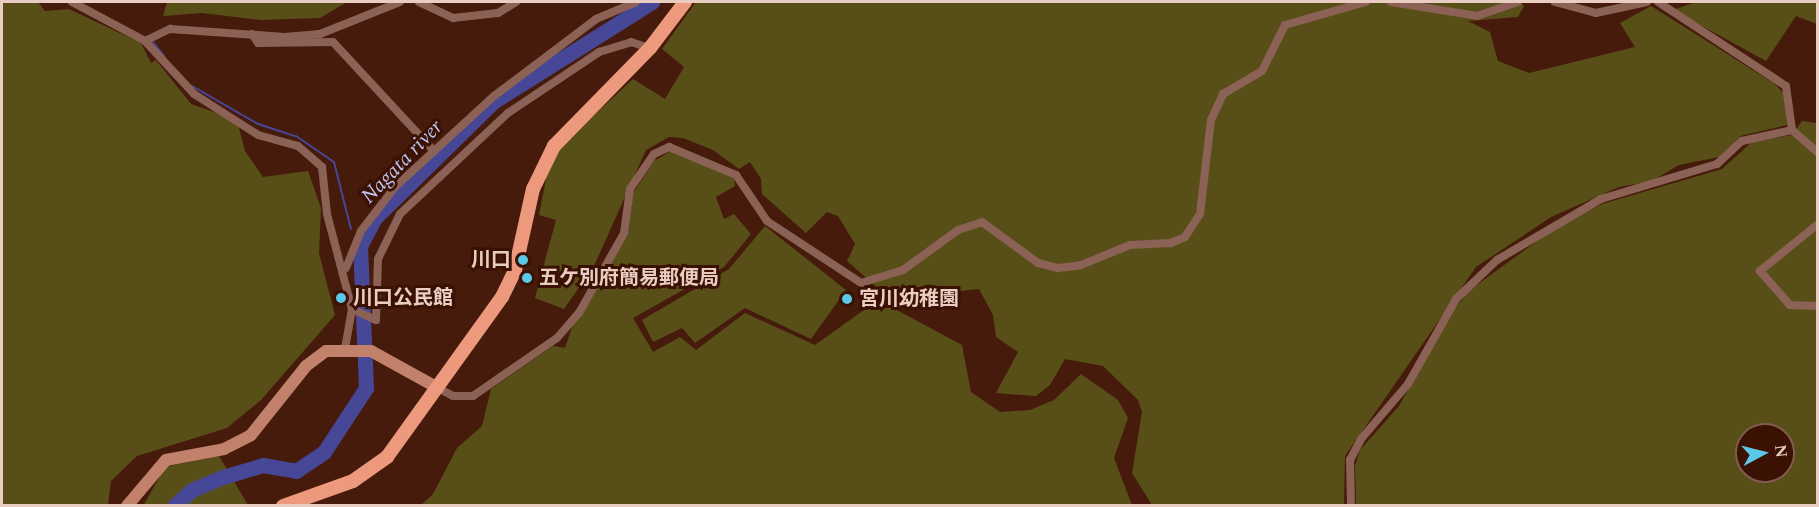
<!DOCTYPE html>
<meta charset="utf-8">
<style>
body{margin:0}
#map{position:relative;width:1819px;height:507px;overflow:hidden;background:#461b0c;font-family:Spectral,"Noto Sans JP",serif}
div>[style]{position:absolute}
.green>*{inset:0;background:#584f18}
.stream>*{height:2px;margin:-1px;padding:0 1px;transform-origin:1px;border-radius:1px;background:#474797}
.river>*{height:15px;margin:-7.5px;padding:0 7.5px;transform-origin:7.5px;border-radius:7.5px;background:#474797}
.street>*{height:8px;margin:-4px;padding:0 4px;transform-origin:4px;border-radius:4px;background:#8b6255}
.secondary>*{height:12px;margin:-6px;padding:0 6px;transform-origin:6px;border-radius:6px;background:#c2816b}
.primary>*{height:14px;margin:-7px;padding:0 7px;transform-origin:7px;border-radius:7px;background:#ed997d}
.dots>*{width:16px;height:16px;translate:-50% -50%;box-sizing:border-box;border:3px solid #3a1103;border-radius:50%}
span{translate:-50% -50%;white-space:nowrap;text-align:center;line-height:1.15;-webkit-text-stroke:6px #3a1103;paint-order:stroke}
.poi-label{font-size:20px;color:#e9cdc3;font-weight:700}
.right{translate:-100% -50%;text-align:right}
.left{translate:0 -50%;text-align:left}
.water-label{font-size:21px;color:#bec4f0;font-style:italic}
.frame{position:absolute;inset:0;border:3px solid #e9cdc3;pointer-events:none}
.north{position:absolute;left:1735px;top:423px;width:60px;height:60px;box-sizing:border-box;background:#3a1103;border:2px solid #805c50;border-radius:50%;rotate:83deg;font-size:16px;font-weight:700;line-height:24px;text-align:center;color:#e9cdc3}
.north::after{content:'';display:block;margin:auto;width:21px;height:27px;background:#5bc8e7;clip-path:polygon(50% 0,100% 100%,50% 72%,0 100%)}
</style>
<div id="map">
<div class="green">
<div style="clip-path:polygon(2px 2px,38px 2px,45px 11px,69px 9px,141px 43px,151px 63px,156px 60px,191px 104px,237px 120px,245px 151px,263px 177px,308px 171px,321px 208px,319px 253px,335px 315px,261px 400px,227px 428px,137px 456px,111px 481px,108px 505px,2px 505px)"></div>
<div style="clip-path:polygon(167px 2px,347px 2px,320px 18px,261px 20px,202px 13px,163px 16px)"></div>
<div style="clip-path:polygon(696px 2px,1520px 2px,1524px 6px,1518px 17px,1468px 21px,1490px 32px,1498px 61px,1529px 73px,1635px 47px,1620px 23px,1651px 6px,1775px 84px,1785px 95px,1787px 125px,1740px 136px,1724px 156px,1679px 165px,1652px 181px,1619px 187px,1551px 217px,1476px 267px,1345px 456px,1344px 505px,1152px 505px,1132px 473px,1142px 412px,1138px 400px,1103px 366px,1065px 359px,1050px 385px,1036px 396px,996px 393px,1018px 352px,996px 337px,993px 315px,979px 289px,960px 291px,943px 311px,917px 296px,880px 290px,847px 261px,855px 244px,838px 216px,827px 212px,806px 233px,762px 194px,761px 179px,750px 162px,739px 169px,713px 150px,683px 138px,669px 137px,646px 150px,594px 266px,564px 309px,535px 298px,556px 220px,539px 215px,547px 174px,562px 145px,633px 79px,665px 99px,684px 67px,662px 49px)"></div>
<div style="clip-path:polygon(1696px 2px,1817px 2px,1817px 24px,1796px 16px,1766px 61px,1673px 10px)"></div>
<div style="clip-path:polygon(evenodd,1802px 121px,1817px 123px,1817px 505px,1356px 505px,1355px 466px,1360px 450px,1399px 406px,1451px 313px,1470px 290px,1555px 228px,1602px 204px,1722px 169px,1752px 142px,1792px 135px,1802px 121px,1747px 435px,1783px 435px,1783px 471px,1747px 471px,1747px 435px)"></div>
<div style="clip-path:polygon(671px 151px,734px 178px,735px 186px,716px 197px,724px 219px,734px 214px,751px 234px,724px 267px,633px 318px,653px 352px,680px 337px,696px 350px,745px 313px,815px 345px,878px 300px,962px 345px,971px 392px,1000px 412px,1030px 410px,1054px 400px,1081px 374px,1118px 400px,1128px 418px,1114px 458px,1132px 505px,420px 506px,433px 494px,457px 448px,482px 426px,491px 389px,553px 346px,565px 348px,572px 327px,626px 234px,630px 198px,654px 161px)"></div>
<div style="clip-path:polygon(765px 226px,846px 290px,811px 339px,745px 308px,695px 343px,682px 328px,653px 342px,642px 320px,729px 269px)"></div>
<div style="clip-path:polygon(219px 456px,248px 505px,143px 506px,165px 467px)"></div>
</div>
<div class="stream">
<div style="left:153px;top:42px;width:18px;rotate:52deg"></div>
<div style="left:192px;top:86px;width:76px;rotate:29.9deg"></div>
<div style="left:258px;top:124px;width:40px;rotate:18deg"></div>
<div style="left:296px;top:136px;width:46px;rotate:34.4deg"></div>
<div style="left:334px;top:162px;width:69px;rotate:75.8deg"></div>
<div style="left:361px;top:242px;width:1px;rotate:90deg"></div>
</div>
<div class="river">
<div style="left:174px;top:506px;width:24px;rotate:-42deg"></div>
<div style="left:192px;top:490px;width:34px;rotate:-23deg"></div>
<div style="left:223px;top:477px;width:42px;rotate:-16.7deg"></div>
<div style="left:263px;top:465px;width:34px;rotate:10deg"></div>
<div style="left:296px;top:471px;width:34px;rotate:-34deg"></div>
<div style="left:324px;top:452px;width:77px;rotate:-56.7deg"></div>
<div style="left:366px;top:388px;width:142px;rotate:-92.4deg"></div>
<div style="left:360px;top:246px;width:32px;rotate:-62deg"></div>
<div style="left:375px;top:218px;width:165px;rotate:-44.5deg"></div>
<div style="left:493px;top:102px;width:188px;rotate:-32.2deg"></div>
</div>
<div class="street">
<div style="left:72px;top:2px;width:83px;rotate:28.1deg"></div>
<div style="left:145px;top:41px;width:72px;rotate:47.2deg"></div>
<div style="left:194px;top:94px;width:76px;rotate:32.6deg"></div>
<div style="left:258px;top:135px;width:41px;rotate:15.4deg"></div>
<div style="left:298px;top:146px;width:32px;rotate:41deg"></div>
<div style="left:322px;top:167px;width:47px;rotate:83.9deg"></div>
<div style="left:327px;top:214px;width:98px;rotate:75.3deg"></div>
<div style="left:352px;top:309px;width:40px;rotate:100deg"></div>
<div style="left:419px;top:2px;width:38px;rotate:25deg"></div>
<div style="left:453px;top:18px;width:45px;rotate:-6.3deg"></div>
<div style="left:498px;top:13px;width:21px;rotate:-31deg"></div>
<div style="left:1391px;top:2px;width:87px;rotate:9.2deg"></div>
<div style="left:1477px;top:16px;width:43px;rotate:-18.9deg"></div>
<div style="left:1555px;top:2px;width:42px;rotate:15deg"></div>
<div style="left:1596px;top:13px;width:52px;rotate:-12.2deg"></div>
<div style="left:1658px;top:2px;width:153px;rotate:33.3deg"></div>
<div style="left:1786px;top:86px;width:44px;rotate:82.2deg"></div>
<div style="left:1792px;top:130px;width:35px;rotate:41deg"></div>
<div style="left:252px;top:34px;width:11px;rotate:56deg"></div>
<div style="left:258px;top:43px;width:75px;rotate:-0.8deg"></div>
<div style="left:333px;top:42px;width:149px;rotate:47.2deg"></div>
<div style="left:145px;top:41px;width:28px;rotate:-26deg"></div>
<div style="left:170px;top:29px;width:115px;rotate:4deg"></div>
<div style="left:285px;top:37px;width:35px;rotate:-5deg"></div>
<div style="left:320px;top:34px;width:86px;rotate:-21.8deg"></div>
<div style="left:1818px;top:224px;width:75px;rotate:141deg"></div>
<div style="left:1760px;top:271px;width:45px;rotate:48.6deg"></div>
<div style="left:1790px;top:305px;width:28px;rotate:2deg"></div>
<div style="left:346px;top:268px;width:40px;rotate:-68deg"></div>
<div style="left:361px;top:231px;width:56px;rotate:-52.3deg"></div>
<div style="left:395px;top:187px;width:134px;rotate:-42.6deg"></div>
<div style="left:494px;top:96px;width:128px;rotate:-37deg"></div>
<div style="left:596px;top:19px;width:43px;rotate:-23deg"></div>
<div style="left:352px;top:309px;width:26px;rotate:25deg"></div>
<div style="left:376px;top:320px;width:61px;rotate:-88.1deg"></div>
<div style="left:378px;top:259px;width:50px;rotate:-63.9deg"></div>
<div style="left:400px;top:214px;width:148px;rotate:-43.1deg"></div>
<div style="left:508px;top:113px;width:110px;rotate:-33.8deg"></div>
<div style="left:599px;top:52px;width:34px;rotate:-17deg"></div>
<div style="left:631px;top:42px;width:20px;rotate:18deg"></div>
<div style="left:438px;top:388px;width:17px;rotate:28deg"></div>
<div style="left:453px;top:396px;width:20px"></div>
<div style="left:473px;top:396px;width:102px;rotate:-34.6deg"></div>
<div style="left:557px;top:338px;width:33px;rotate:-49deg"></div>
<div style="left:579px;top:313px;width:92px;rotate:-60.6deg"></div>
<div style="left:624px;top:233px;width:44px;rotate:-82.2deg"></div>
<div style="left:630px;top:189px;width:42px;rotate:-55.6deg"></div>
<div style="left:654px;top:154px;width:17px;rotate:-25deg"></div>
<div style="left:669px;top:147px;width:73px;rotate:22.7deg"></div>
<div style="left:736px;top:175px;width:55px;rotate:56deg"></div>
<div style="left:767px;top:221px;width:113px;rotate:33.4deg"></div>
<div style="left:861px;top:283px;width:44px;rotate:-17.2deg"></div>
<div style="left:903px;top:270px;width:68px;rotate:-36deg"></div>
<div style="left:958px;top:230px;width:25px;rotate:-18deg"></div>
<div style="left:982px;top:222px;width:69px;rotate:36.2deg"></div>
<div style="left:1038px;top:263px;width:21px;rotate:14deg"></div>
<div style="left:1058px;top:268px;width:23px;rotate:-7deg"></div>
<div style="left:1081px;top:265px;width:53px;rotate:-22.2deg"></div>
<div style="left:1130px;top:245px;width:41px;rotate:-2.8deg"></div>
<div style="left:1171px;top:243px;width:15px;rotate:-23deg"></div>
<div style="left:1185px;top:237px;width:27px;rotate:-57deg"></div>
<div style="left:1200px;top:214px;width:95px;rotate:-83.3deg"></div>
<div style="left:1211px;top:120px;width:29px;rotate:-65deg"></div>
<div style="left:1223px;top:94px;width:45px;rotate:-30.5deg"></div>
<div style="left:1262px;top:71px;width:51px;rotate:-63.4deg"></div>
<div style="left:1285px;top:25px;width:84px;rotate:-15.9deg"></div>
<div style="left:1351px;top:506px;width:46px;rotate:-91.2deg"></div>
<div style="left:1350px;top:460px;width:24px;rotate:-62deg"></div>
<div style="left:1361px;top:439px;width:72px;rotate:-49.5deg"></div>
<div style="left:1408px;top:384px;width:98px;rotate:-60.5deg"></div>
<div style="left:1456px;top:299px;width:57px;rotate:-43.6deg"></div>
<div style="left:1497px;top:260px;width:121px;rotate:-30.4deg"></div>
<div style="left:1601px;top:199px;width:121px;rotate:-16.8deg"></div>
<div style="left:1717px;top:164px;width:34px;rotate:-43deg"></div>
<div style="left:1742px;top:141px;width:51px;rotate:-12.4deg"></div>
</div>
<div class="secondary">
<div style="left:127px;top:506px;width:60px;rotate:-49.7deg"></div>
<div style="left:166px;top:460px;width:59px;rotate:-10.7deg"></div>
<div style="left:224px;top:449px;width:30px;rotate:-27deg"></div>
<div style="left:251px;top:435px;width:88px;rotate:-51.4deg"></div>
<div style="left:306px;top:366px;width:25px;rotate:-37deg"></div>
<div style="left:326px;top:351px;width:45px"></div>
<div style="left:371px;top:351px;width:77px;rotate:28.9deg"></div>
</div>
<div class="primary">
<div style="left:283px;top:506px;width:74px;rotate:-19.7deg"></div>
<div style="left:353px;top:481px;width:42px;rotate:-35.2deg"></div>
<div style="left:387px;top:457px;width:197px;rotate:-54.3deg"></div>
<div style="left:502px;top:297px;width:30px;rotate:-64deg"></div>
<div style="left:515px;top:270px;width:83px;rotate:-77.5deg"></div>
<div style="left:533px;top:189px;width:48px;rotate:-64deg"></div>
<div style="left:554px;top:146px;width:137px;rotate:-45.6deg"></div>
<div style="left:650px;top:48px;width:58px;rotate:-52.7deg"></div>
</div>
<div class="dots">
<div style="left:523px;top:260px;background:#5bc8e7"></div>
<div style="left:527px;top:278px;background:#5bc8e7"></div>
<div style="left:341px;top:298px;background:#5bc8e7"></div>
<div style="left:847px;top:299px;background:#5bc8e7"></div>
</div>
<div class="poi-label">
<span class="right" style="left:511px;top:260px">川口</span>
<span class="left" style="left:539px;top:278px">五ケ別府簡易郵便局</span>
<span class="left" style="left:353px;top:298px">川口公民館</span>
<span class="left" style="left:859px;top:299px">宮川幼稚園</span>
</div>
<div class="water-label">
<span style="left:402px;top:162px;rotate:-46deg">Nagata river</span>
</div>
<div class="frame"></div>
<div class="north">N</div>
</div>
